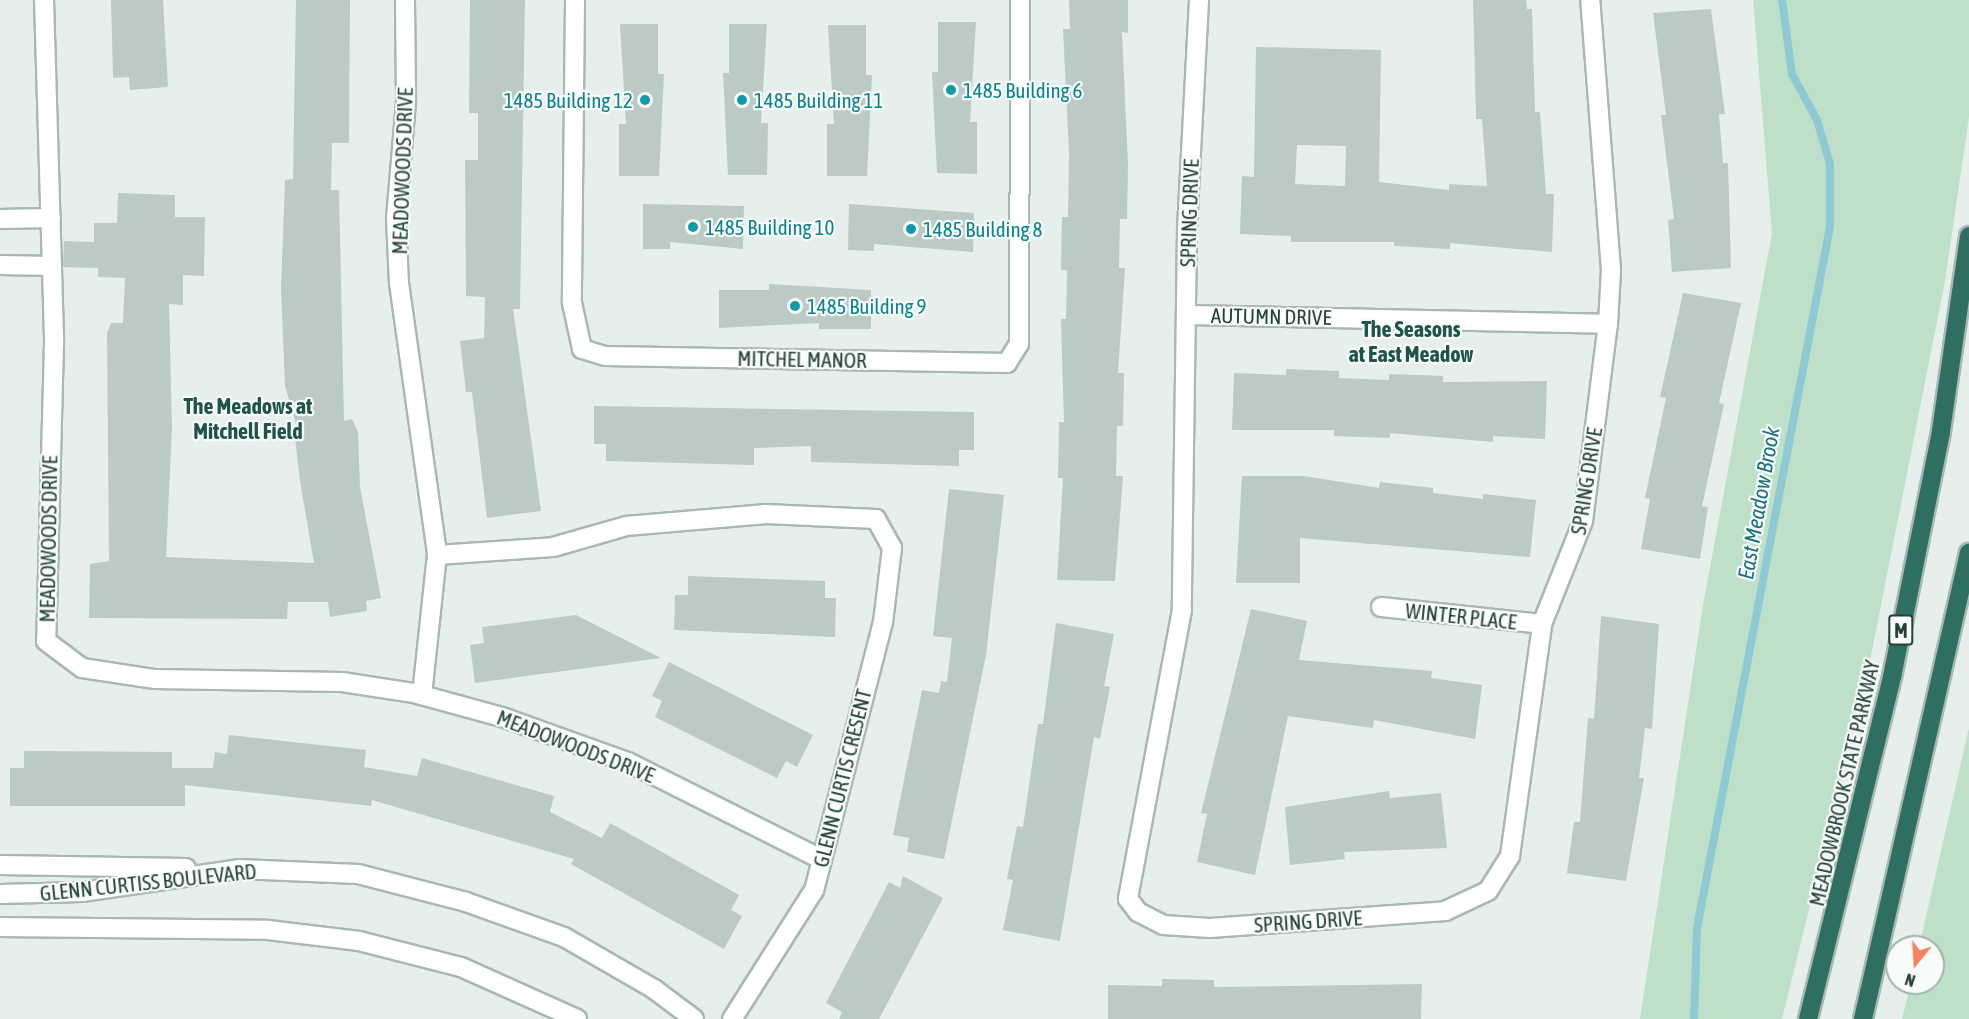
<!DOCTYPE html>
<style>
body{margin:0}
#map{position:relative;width:1969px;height:1019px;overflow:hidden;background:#e6efeb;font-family:"Asap Condensed",sans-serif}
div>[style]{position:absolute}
.green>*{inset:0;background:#bfe0c8}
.stream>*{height:8px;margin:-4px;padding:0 4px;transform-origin:4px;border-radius:4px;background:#8ec9d4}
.building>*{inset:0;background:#bbcac4}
.roads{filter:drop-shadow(2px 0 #a8b8b2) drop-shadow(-2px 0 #a8b8b2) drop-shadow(0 2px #a8b8b2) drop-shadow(0 -2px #a8b8b2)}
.street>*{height:18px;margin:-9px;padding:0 9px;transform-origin:9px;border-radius:9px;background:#fff}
.secondary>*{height:18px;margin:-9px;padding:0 9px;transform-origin:9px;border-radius:9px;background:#fff}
.highway>*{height:18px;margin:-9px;padding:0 9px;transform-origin:9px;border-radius:9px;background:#2f6f62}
.dots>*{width:16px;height:16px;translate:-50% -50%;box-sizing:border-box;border:3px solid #f7fbf9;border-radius:50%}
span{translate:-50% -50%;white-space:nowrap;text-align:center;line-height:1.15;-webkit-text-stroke:4.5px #f7fbf9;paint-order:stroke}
.shield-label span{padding:2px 4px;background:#f7fbf9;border:2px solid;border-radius:4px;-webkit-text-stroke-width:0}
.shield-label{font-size:20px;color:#24423a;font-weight:700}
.culture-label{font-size:21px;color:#0d838f}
.left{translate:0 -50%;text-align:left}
.right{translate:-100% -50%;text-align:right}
.street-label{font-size:21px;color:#24423a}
.neighbourhood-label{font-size:22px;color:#1f5548;font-weight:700}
.water-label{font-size:22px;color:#1c6f80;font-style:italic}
.north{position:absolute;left:1885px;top:935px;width:60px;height:60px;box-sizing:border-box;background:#f7fbf9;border:2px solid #a3b1ad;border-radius:50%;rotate:198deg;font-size:16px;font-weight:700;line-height:24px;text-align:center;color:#24423a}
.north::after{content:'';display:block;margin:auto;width:21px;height:27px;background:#f4845f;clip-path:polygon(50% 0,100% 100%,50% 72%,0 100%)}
</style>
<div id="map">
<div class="green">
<div style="clip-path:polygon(1753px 0,1969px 0,1969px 117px,1945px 281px,1869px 666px,1782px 1019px,1640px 1019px,1703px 605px,1772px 233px)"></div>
<div style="clip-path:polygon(1969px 728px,1969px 1019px,1902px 1019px,1911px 983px,1933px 983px,1933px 947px,1919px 947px)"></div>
</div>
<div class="stream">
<div style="left:1694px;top:1019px;width:91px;rotate:-88.1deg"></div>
<div style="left:1697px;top:928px;width:714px;rotate:-79.26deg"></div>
<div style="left:1830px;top:227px;width:63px;rotate:-90deg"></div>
<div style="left:1830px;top:164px;width:46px;rotate:-106.5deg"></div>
<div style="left:1817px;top:120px;width:52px;rotate:-118.5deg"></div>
<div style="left:1792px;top:74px;width:75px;rotate:-97.7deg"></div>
</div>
<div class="building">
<div style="clip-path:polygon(111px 0,163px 0,168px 87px,130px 90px,129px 77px,113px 78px)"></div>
<div style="clip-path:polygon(296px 0,350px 0,349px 143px,332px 143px,331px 190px,339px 190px,344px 421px,352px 419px,358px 432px,360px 487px,381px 598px,366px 601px,367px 611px,330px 617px,328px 602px,288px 602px,287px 619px,89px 618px,90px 564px,109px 561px,107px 333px,111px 323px,123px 323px,125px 278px,98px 277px,98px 268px,63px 267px,64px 241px,94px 242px,94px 223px,117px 223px,118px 193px,175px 195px,175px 217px,205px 217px,204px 276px,183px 275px,183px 305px,169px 304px,172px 427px,166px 557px,314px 563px,300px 481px,295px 438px,300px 438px,285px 386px,281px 288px,285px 180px,293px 179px)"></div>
<div style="clip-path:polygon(470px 0,525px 0,520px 309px,513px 309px,541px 511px,487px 518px,472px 392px,466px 392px,460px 341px,484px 338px,485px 297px,466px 296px,465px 160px,478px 160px,478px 113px,469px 113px)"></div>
<div style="clip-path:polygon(1069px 0,1128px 0,1128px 33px,1122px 32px,1128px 165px,1127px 219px,1120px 219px,1119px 268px,1125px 268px,1118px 373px,1124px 373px,1123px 426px,1117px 426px,1116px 476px,1123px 476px,1115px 581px,1057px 580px,1063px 478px,1058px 478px,1059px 422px,1064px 422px,1061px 319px,1066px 319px,1067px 270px,1061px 270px,1062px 217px,1068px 217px,1069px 153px,1063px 29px,1070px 29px)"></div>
<div style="clip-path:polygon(evenodd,1473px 0,1526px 0,1527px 9px,1532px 9px,1535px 112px,1540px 112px,1546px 194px,1554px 194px,1552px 252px,1450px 243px,1450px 249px,1394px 246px,1394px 242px,1291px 242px,1291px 236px,1240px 234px,1242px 176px,1254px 177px,1256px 47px,1381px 50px,1379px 182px,1449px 190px,1449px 184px,1487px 186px,1482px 119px,1476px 119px,1473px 0,1297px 145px,1346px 146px,1345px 186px,1295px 184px,1297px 145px)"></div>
<div style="clip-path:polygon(1711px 9px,1725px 114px,1719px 114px,1723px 163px,1728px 163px,1731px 268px,1672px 272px,1668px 220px,1674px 219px,1661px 115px,1666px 115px,1653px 13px)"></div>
<div style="clip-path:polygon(938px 22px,976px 22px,970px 122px,977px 122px,977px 174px,937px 173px,932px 72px,938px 72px)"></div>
<div style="clip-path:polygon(620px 24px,658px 24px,658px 74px,664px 74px,659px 176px,619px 176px,619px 124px,626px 124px)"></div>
<div style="clip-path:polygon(729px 24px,767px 24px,761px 123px,768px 123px,767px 175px,728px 175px,723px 73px,729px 73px)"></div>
<div style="clip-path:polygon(828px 25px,866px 25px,866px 75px,872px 75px,867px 176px,827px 176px,827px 124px,834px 124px)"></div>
<div style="clip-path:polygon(643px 204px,744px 206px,743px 249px,670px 242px,670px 249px,643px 249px)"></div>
<div style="clip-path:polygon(849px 204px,974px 213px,973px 252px,874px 244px,874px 251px,848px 250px)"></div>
<div style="clip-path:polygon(769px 284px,871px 290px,871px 329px,819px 329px,819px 323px,719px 328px,719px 290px,769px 290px)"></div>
<div style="clip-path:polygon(1683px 293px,1741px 303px,1719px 403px,1724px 404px,1702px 506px,1708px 507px,1700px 559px,1641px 549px,1650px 499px,1645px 498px,1666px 398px,1660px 397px)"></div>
<div style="clip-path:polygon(1286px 369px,1339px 371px,1339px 378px,1389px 380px,1389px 374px,1443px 376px,1443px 382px,1547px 381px,1545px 439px,1493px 436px,1493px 442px,1390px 433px,1390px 438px,1334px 436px,1334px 430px,1232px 430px,1234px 373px,1286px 375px)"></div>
<div style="clip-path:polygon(594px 406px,974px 412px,974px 450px,959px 450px,959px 466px,811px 462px,811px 446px,754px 448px,754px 465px,606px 461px,606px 444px,594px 444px)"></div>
<div style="clip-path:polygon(1242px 476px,1304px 476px,1379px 488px,1380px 482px,1433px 488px,1433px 493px,1483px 499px,1483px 494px,1536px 500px,1530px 557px,1300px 538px,1300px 583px,1236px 583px)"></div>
<div style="clip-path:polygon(949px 489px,1004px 495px,986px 655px,944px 859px,907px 852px,909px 838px,893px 835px,922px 690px,939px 693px,941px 681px,947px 682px,952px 638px,933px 636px)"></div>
<div style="clip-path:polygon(688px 576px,825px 581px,825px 598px,836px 598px,835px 637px,674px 630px,675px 595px,688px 595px)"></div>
<div style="clip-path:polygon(1251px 609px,1307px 621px,1299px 660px,1432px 671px,1431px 678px,1482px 685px,1475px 739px,1374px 720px,1373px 728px,1288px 716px,1255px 875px,1197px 862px,1207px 814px,1201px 813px)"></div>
<div style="clip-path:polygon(576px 615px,661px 658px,475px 683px,470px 645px,484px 643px,482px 627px)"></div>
<div style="clip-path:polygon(1601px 616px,1659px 624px,1652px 729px,1645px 728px,1639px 778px,1644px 778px,1626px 881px,1567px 873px,1574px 822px,1580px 822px,1588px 718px,1594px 719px)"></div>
<div style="clip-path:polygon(1056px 623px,1114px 634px,1104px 686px,1110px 687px,1100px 739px,1094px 737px,1060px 941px,1003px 930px,1013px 880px,1007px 879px,1017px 826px,1023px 827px,1038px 724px,1043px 724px)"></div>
<div style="clip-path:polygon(669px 662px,813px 735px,797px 767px,786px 761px,777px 778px,655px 717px,662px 701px,652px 696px)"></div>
<div style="clip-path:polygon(229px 735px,366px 750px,364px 767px,417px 776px,422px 758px,554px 796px,550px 812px,602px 838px,610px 823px,739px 895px,731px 910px,742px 916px,724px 949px,571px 864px,574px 859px,372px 800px,371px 806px,185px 785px,185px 806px,10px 806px,10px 768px,24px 768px,24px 751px,172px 752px,172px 768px,213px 768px,215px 752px,227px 754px)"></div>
<div style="clip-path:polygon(1389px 791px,1390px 798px,1441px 793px,1447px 848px,1344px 852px,1345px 859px,1290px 865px,1285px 807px)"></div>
<div style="clip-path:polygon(903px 876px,943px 898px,879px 1019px,839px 1019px,842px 1012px,826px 1003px,889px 882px,900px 888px)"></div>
<div style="clip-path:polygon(1162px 979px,1214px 980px,1214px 987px,1422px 984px,1421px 1019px,1108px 1019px,1108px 985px,1162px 986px)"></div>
</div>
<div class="roads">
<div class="street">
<div style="left:44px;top:0;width:343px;rotate:88.3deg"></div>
<div style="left:54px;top:343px;width:298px;rotate:91.5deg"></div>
<div style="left:46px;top:641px;width:45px;rotate:36.9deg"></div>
<div style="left:82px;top:668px;width:74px;rotate:8.6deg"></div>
<div style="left:155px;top:679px;width:187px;rotate:0.9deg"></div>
<div style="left:342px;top:682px;width:73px;rotate:8.7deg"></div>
<div style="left:414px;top:693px;width:91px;rotate:15.3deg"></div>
<div style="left:502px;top:717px;width:134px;rotate:19.7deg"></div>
<div style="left:628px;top:762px;width:216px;rotate:26.7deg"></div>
<div style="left:405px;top:0;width:102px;rotate:89.4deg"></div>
<div style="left:406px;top:102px;width:116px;rotate:94.9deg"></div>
<div style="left:396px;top:218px;width:65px;rotate:87.4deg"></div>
<div style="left:399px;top:283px;width:275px;rotate:82deg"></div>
<div style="left:437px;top:555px;width:116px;rotate:-3.9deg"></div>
<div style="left:553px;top:547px;width:76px;rotate:-16deg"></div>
<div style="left:626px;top:526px;width:141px;rotate:-4.9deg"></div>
<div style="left:766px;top:514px;width:110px;rotate:2.6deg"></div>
<div style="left:876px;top:519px;width:33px;rotate:61deg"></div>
<div style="left:892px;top:548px;width:75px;rotate:96.9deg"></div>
<div style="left:883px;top:622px;width:277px;rotate:104.4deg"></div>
<div style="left:814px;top:890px;width:153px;rotate:122.4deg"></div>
<div style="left:575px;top:0;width:303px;rotate:90.6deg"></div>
<div style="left:572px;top:303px;width:47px;rotate:77.7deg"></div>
<div style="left:582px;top:349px;width:24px;rotate:17deg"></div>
<div style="left:605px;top:356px;width:402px;rotate:1deg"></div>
<div style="left:1007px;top:363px;width:22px;rotate:-58deg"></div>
<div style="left:1019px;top:344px;width:344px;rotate:-89.8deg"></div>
<div style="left:1199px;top:0;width:232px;rotate:93deg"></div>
<div style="left:1187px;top:232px;width:378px;rotate:90.8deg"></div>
<div style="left:1182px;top:610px;width:294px;rotate:100.6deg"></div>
<div style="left:1128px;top:899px;width:16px;rotate:52deg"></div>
<div style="left:1138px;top:912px;width:28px;rotate:27deg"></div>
<div style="left:1163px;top:925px;width:47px;rotate:3.7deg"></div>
<div style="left:1210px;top:928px;width:236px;rotate:-4.1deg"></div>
<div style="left:1445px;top:911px;width:47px;rotate:-24.9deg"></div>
<div style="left:1488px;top:891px;width:41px;rotate:-57.8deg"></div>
<div style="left:1510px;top:856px;width:234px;rotate:-82.1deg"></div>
<div style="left:1542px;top:624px;width:111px;rotate:-68.3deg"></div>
<div style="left:1583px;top:521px;width:199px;rotate:-82.8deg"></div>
<div style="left:1608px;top:324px;width:54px;rotate:-86.8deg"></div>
<div style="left:1611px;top:270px;width:271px;rotate:-94.4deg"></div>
<div style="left:0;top:219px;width:51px;rotate:-1.1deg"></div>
<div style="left:0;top:265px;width:52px;rotate:1.1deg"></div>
<div style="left:1186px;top:315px;width:422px;rotate:1.2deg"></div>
<div style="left:1381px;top:607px;width:162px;rotate:6deg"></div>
<div style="left:422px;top:695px;width:141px;rotate:-83.9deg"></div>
</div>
<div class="secondary">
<div style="left:0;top:865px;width:186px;rotate:0.9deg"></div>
<div style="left:0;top:894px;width:82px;rotate:-1.4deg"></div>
<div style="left:82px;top:892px;width:159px;rotate:-8.3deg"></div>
<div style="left:239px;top:869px;width:119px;rotate:2.4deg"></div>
<div style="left:358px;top:874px;width:112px;rotate:14.5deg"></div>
<div style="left:466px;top:902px;width:104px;rotate:19.7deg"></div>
<div style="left:564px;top:937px;width:104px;rotate:30deg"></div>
<div style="left:654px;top:989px;width:50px;rotate:36.9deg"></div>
<div style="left:0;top:927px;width:268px;rotate:0.6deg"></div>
<div style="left:268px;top:930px;width:92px;rotate:6.9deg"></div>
<div style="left:359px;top:941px;width:105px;rotate:14.3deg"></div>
<div style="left:461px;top:967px;width:127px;rotate:24.1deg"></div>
</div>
<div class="highway">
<div style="left:1808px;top:1019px;width:352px;rotate:-76.2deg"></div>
<div style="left:1892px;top:677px;width:251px;rotate:-78.7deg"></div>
<div style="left:1941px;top:431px;width:197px;rotate:-81.8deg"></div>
<div style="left:1863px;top:1019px;width:478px;rotate:-77.2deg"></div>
</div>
</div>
<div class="dots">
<div style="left:951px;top:90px;background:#0f9aa8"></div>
<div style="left:645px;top:100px;background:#0f9aa8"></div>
<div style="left:742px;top:100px;background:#0f9aa8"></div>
<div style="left:693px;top:227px;background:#0f9aa8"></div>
<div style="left:911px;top:229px;background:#0f9aa8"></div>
<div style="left:795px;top:306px;background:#0f9aa8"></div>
</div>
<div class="shield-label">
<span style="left:1901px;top:630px">M</span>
</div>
<div class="culture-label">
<span class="left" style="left:963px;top:90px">1485 Building 6</span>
<span class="right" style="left:633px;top:100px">1485 Building 12</span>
<span class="left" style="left:754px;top:100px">1485 Building 11</span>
<span class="left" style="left:705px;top:227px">1485 Building 10</span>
<span class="left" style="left:923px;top:229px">1485 Building 8</span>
<span class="left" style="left:807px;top:306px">1485 Building 9</span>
</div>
<div class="street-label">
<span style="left:402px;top:171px;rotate:-88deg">MEADOWOODS DRIVE</span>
<span style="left:1189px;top:213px;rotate:-88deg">SPRING DRIVE</span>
<span style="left:1271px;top:316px;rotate:1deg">AUTUMN DRIVE</span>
<span style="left:802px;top:359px;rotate:1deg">MITCHEL MANOR</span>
<span style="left:1586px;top:481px;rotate:-81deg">SPRING DRIVE</span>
<span style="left:48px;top:539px;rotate:-89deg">MEADOWOODS DRIVE</span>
<span style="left:1461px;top:616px;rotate:6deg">WINTER PLACE</span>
<span style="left:576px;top:746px;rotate:21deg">MEADOWOODS DRIVE</span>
<span style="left:842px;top:778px;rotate:-76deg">GLENN CURTIS CRESENT</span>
<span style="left:1844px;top:783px;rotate:-77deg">MEADOWBROOK STATE PARKWAY</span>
<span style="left:148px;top:882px;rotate:-6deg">GLENN CURTISS BOULEVARD</span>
<span style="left:1308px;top:921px;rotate:-4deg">SPRING DRIVE</span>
</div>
<div class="neighbourhood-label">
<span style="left:1411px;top:342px">The Seasons<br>at East Meadow</span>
<span style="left:248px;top:419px">The Meadows at<br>Mitchell Field</span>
</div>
<div class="water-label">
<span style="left:1759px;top:503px;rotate:-80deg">East Meadow Brook</span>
</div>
<div class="north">N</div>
</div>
